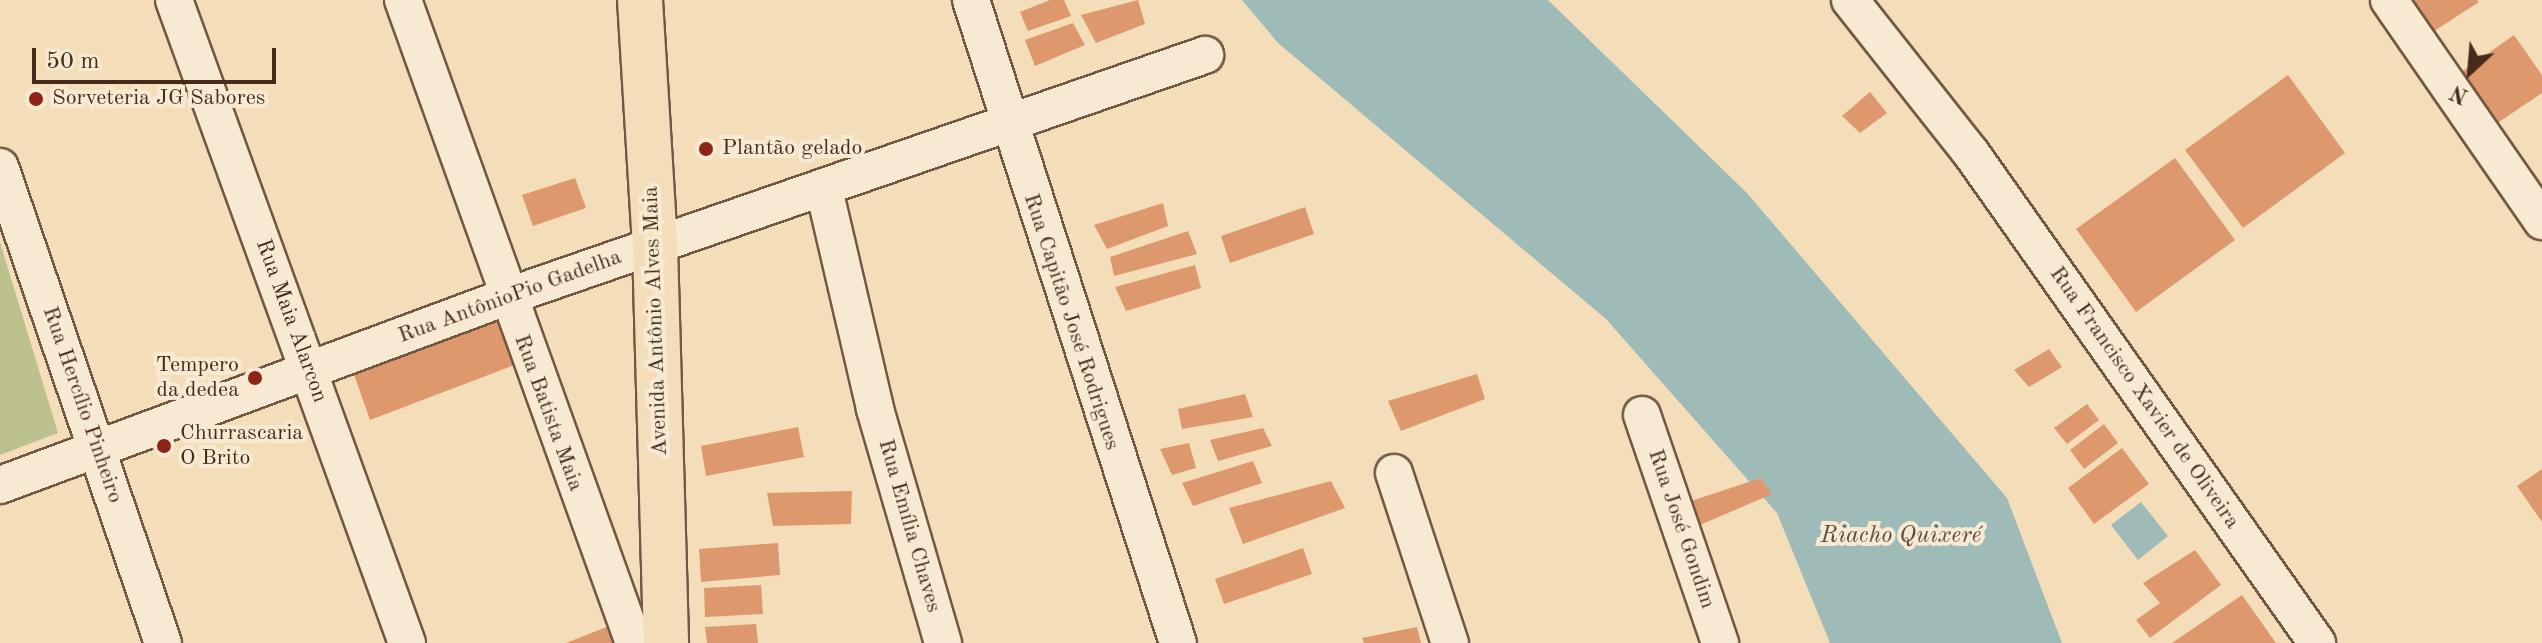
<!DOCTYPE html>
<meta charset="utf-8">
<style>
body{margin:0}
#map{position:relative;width:2542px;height:643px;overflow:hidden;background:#f4deba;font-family:"Old Standard TT",serif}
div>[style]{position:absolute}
.green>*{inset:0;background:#bcc18f}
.water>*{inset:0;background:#9ebbb7}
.building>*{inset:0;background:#de986d}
.roads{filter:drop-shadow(2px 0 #725843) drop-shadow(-2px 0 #725843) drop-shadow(0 2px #725843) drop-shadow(0 -2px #725843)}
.minor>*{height:36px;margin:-18px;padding:0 18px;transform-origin:18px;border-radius:18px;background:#f8ead2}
.major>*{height:44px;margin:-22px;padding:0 22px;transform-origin:22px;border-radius:22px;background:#f4deba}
.dots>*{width:22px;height:22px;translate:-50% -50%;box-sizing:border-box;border:4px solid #f8ead2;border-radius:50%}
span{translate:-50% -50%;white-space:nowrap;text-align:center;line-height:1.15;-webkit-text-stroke:8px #f8ead2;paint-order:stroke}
.poi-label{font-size:22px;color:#462b1b}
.left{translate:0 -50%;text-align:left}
.right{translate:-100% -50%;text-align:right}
.street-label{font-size:22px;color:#462b1b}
.water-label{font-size:24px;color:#5c4f42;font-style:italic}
.north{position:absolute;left:2430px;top:32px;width:80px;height:80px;-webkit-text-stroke:6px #f8ead2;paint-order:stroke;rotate:206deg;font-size:22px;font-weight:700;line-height:32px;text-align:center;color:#462b1b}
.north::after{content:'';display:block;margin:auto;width:28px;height:36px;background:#462b1b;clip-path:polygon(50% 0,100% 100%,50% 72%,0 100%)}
.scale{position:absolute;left:32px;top:48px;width:244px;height:36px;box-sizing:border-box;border:4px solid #462b1b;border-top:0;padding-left:10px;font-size:24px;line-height:28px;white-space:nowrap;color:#462b1b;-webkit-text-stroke:6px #f8ead2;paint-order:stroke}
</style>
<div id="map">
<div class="green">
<div style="clip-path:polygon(0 242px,58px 433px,0 455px)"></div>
</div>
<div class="water">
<div style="clip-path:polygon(1242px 0,1548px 0,1747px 193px,2007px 498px,2062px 643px,1830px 643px,1777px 513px,1606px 319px,1278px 43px)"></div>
<div style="clip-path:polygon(2141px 502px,2168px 536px,2138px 560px,2111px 525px)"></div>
</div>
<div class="building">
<div style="clip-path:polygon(1050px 0,1064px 0,1071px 16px,1028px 31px,1020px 12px)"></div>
<div style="clip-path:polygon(1138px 0,1145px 24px,1096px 43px,1081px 15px)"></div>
<div style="clip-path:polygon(2400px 0,2477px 0,2479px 2px,2425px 37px)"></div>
<div style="clip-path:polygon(1073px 23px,1085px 45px,1035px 66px,1025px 40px)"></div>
<div style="clip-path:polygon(2514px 35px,2542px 75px,2542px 93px,2490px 128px,2454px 77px)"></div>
<div style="clip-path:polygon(2288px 75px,2345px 153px,2243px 228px,2185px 150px)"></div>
<div style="clip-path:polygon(1870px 92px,1887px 113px,1860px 133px,1842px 116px)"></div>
<div style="clip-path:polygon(2175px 158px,2235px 240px,2136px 312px,2076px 229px)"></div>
<div style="clip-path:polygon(575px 178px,586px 208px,533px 226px,522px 195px)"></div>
<div style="clip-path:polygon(1163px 203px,1168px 226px,1107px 249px,1094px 225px)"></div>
<div style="clip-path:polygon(1305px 207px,1314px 234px,1230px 263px,1221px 236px)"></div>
<div style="clip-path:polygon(1188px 231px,1197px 254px,1114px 276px,1110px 257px)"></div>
<div style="clip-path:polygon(1195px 265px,1201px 288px,1126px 311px,1115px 287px)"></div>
<div style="clip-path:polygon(498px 306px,520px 363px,370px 420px,351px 366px)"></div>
<div style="clip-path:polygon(2049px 349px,2062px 367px,2029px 387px,2014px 370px)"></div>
<div style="clip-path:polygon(1477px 374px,1485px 399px,1401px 431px,1388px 401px)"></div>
<div style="clip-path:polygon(1245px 394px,1253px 417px,1182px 429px,1178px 409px)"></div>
<div style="clip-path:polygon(2087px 404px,2099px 420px,2067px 444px,2054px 428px)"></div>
<div style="clip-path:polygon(2104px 424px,2118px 443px,2084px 469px,2070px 450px)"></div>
<div style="clip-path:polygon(798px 427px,804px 457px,706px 476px,701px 446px)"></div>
<div style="clip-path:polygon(1263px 428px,1272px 446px,1218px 461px,1210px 440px)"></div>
<div style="clip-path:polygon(1189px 443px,1196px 468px,1172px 475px,1160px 449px)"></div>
<div style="clip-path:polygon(2122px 448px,2149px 484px,2094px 524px,2068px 488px)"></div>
<div style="clip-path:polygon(1253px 461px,1262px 483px,1193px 506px,1182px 483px)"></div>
<div style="clip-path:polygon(2542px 469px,2542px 522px,2517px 486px)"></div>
<div style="clip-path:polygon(1761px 478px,1772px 494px,1693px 528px,1685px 503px)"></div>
<div style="clip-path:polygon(1331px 481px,1345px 508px,1243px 544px,1229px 508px)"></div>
<div style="clip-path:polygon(852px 491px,851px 524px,773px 526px,767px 493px)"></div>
<div style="clip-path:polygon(778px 543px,780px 575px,701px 582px,699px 549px)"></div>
<div style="clip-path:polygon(1303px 548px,1312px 574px,1224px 604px,1215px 579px)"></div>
<div style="clip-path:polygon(2195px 550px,2221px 585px,2150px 638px,2136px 620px,2160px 603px,2143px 583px)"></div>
<div style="clip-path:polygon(761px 585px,763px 614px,705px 617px,704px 588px)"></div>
<div style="clip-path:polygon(2242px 595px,2276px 643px,2172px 643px)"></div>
<div style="clip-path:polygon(614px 624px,621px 643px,566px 643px)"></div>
<div style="clip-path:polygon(756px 624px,758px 643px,707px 643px,705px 627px)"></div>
<div style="clip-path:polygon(1417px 627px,1421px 643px,1364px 643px,1362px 638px)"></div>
</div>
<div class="roads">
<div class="minor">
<div style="left:174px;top:0;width:684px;rotate:70.08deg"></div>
<div style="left:403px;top:0;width:683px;rotate:70.24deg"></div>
<div style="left:971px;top:0;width:675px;rotate:72.16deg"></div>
<div style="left:1850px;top:0;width:195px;rotate:51.7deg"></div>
<div style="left:1971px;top:153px;width:600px;rotate:54.77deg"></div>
<div style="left:2389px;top:0;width:269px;rotate:55.3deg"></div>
<div style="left:0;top:167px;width:503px;rotate:71.1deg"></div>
<div style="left:824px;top:189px;width:226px;rotate:76.9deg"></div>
<div style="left:875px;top:409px;width:244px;rotate:73.8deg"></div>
<div style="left:1642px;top:415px;width:241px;rotate:71.1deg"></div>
<div style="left:1394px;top:473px;width:179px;rotate:71.8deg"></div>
<div style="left:0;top:485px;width:540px;rotate:-20.38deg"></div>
<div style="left:506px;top:297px;width:740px;rotate:-19.1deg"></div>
</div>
<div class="major">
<div style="left:640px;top:0;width:246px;rotate:86.5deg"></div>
<div style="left:655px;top:246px;width:397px;rotate:88.4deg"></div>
</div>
</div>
<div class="dots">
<div style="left:36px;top:99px;background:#8f2418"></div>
<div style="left:706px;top:149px;background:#8f2418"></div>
<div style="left:255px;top:378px;background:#8f2418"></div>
<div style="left:164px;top:446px;background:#8f2418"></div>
</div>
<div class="poi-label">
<span class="left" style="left:52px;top:99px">Sorveteria JG Sabores</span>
<span class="left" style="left:722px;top:149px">Plantão gelado</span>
<span class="right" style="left:239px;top:378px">Tempero<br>da dedea</span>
<span class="left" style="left:180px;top:446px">Churrascaria<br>O Brito</span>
</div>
<div class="street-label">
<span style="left:510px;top:297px;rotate:-20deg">Rua AntônioPio Gadelha</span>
<span style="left:291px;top:321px;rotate:70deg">Rua Maia Alarcon</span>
<span style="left:656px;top:321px;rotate:-92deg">Avenida Antônio Alves Maia</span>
<span style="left:1071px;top:322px;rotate:72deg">Rua Capitão José Rodrigues</span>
<span style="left:2144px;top:398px;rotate:55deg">Rua Francisco Xavier de Oliveira</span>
<span style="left:82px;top:405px;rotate:71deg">Rua Hercílio Pinheiro</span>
<span style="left:548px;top:413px;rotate:70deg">Rua Batista Maia</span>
<span style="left:909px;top:526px;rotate:74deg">Rua Emília Chaves</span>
<span style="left:1681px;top:529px;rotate:71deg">Rua José Gondim</span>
</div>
<div class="water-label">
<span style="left:1901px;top:537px">Riacho Quixeré</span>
</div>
<div class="north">N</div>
<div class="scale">50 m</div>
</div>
